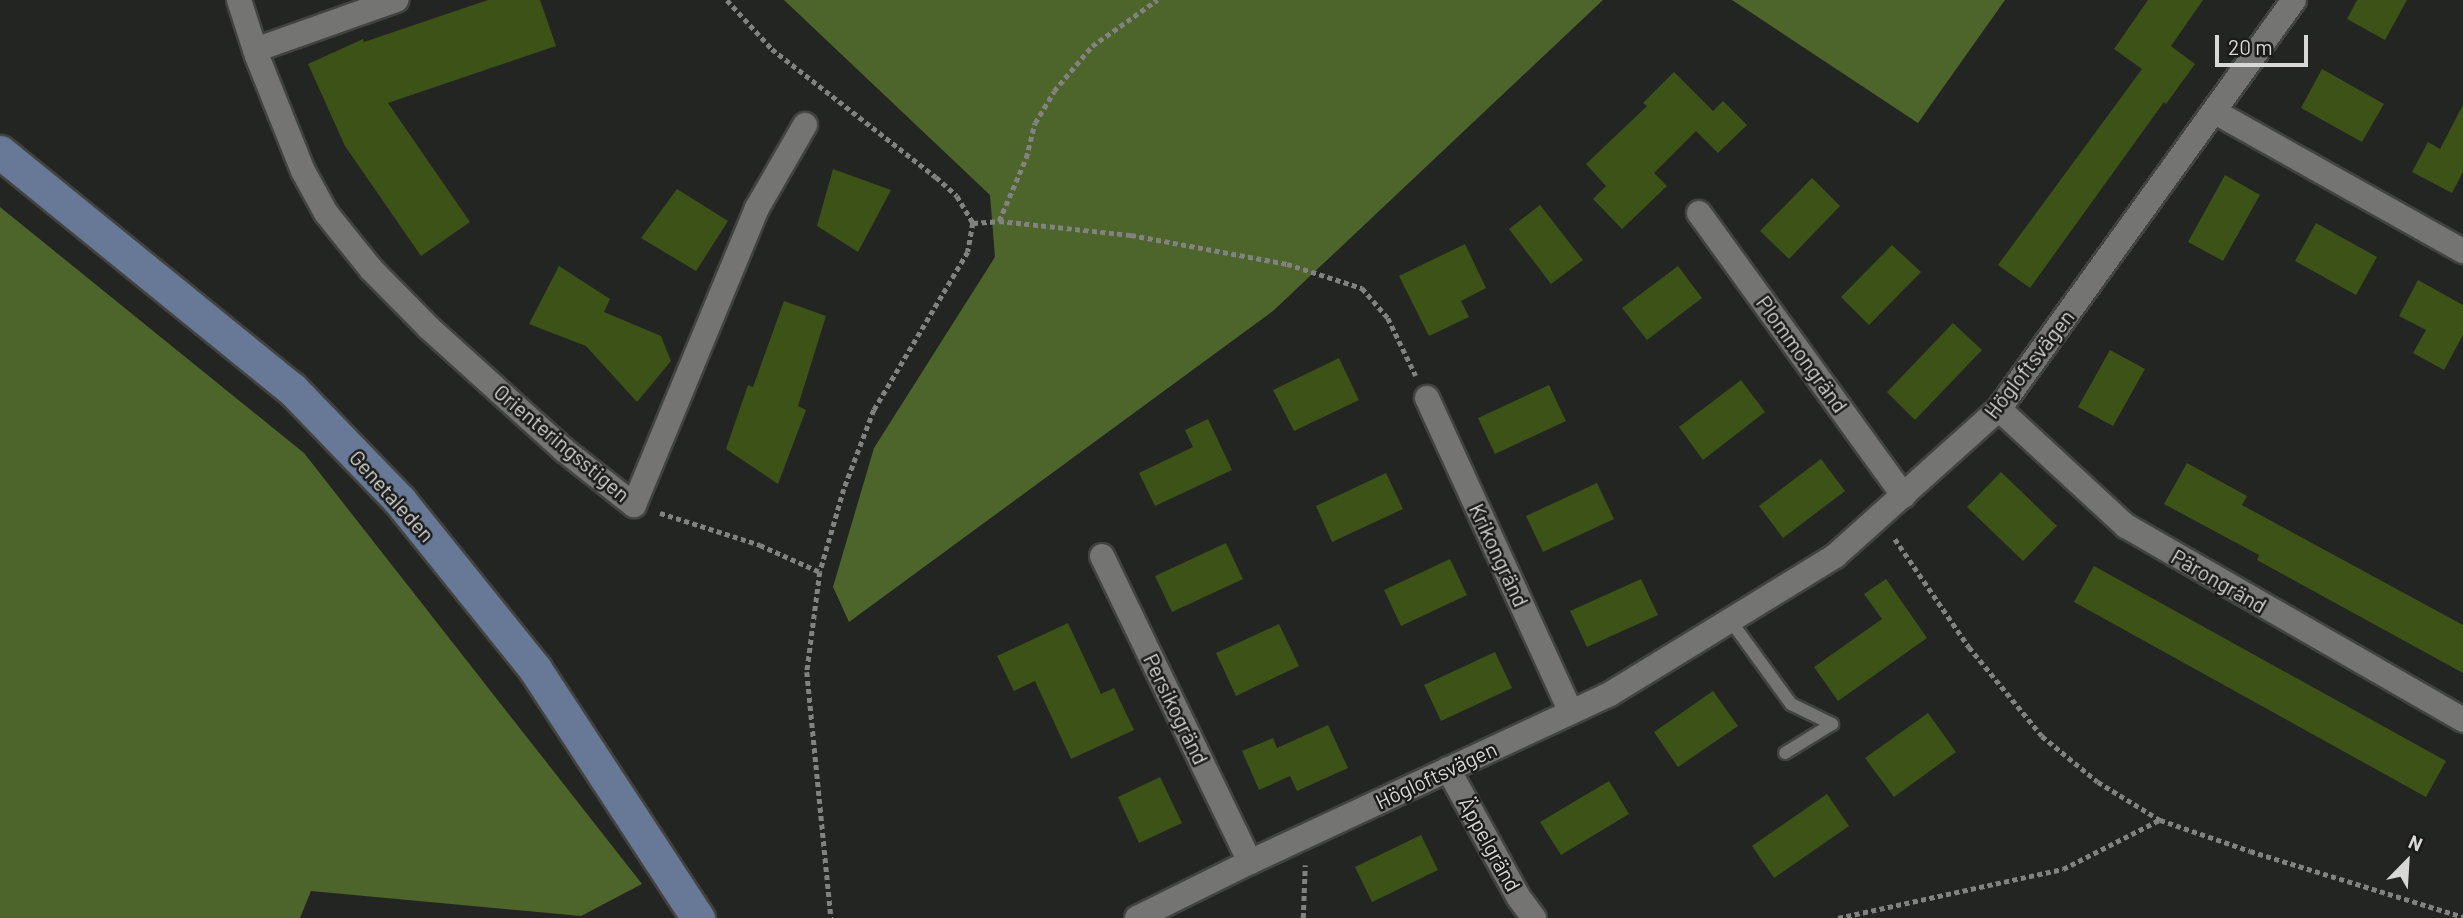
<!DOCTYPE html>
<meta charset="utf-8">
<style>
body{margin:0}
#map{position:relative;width:2463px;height:918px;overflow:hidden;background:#232522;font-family:Barlow,sans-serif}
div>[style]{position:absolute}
.forest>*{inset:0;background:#4d642a}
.building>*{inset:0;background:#3c5217}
.path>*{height:4.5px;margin-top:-2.25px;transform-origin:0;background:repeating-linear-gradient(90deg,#828381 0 5px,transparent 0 8.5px)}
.roads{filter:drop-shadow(2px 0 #424341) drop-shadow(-2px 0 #424341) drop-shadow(0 2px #424341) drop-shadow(0 -2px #424341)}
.service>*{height:12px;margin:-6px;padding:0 6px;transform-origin:6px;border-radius:6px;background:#747572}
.minor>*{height:24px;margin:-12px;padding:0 12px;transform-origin:12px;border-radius:12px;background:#747572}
.secondary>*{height:33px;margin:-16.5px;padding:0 16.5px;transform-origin:16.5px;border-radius:16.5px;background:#677997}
span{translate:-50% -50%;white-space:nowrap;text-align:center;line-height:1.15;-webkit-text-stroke:5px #1a1b19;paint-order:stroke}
.street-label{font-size:21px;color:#d8d8d7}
.north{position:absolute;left:2372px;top:827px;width:70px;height:70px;-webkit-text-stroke:5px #1a1b19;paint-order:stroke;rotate:24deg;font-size:19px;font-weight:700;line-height:28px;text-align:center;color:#d8d8d7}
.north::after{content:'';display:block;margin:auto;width:24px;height:32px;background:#d8d8d7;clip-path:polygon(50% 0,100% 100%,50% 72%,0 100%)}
.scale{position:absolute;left:2215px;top:35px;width:93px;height:32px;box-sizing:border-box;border:4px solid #d8d8d7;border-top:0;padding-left:9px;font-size:21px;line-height:24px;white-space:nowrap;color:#d8d8d7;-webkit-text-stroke:5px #1a1b19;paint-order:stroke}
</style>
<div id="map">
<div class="forest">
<div style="clip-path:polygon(784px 0,1603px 0,1273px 311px,849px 622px,833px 587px,874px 448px,995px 257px,990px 195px)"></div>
<div style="clip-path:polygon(1732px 0,2005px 0,1918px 123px)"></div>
<div style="clip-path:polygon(0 207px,304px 453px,642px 884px,581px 916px,311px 891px,300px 918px,0 918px)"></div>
</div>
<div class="building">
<div style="clip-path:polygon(488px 0,540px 0,556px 46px,388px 103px,470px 222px,421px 256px,345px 146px,308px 64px,363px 39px,364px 42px)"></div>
<div style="clip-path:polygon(2148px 0,2203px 0,2171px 46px,2195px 64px,2166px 104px,2164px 102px,2030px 288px,1998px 265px,2142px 69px,2114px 49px)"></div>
<div style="clip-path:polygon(2357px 0,2407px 0,2385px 40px,2347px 19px)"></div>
<div style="clip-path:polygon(2322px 69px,2384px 104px,2362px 142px,2301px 108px)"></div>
<div style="clip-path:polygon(1674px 72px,1713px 111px,1723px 101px,1747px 125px,1718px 153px,1696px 131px,1654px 173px,1667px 186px,1622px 229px,1593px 199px,1606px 186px,1586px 164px,1647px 106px,1643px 103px)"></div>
<div style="clip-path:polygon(2463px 105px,2463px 172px,2452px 193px,2412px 172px,2428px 142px,2440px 149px)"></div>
<div style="clip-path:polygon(833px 169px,891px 190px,858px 252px,817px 226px)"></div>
<div style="clip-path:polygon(2225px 175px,2260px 195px,2223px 261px,2188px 242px)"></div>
<div style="clip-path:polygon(1812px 178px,1840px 206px,1789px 259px,1760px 231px)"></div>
<div style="clip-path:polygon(677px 189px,728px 221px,696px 271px,641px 238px)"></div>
<div style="clip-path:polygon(1540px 205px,1583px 260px,1551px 284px,1509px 229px)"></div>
<div style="clip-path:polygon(2316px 223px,2377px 257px,2356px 295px,2295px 261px)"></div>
<div style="clip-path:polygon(1465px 244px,1486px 288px,1461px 301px,1469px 317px,1429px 336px,1399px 276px)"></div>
<div style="clip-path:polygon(1892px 245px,1921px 272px,1869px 325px,1841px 297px)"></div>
<div style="clip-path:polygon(559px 266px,610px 299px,604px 312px,661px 336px,671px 361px,637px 402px,586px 346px,529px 324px)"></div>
<div style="clip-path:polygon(1678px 266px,1702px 298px,1647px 340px,1622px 308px)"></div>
<div style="clip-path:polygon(2418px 280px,2463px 305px,2463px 335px,2444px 370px,2413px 353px,2426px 330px,2399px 316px)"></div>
<div style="clip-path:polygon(784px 301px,826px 316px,798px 406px,806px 410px,778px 484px,726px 449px,748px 385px,753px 387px)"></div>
<div style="clip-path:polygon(1953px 323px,1982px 350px,1915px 420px,1887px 392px)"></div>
<div style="clip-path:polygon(2110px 350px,2145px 369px,2113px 426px,2078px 407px)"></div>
<div style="clip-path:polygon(1339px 358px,1359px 400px,1294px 431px,1273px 390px)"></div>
<div style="clip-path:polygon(1741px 380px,1765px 412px,1703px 460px,1679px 427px)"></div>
<div style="clip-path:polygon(1549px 385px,1566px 421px,1495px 454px,1478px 418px)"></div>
<div style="clip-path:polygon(1208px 419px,1232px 470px,1155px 506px,1139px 473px,1193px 447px,1185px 430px)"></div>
<div style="clip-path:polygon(1821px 459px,1845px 491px,1783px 538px,1759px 506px)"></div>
<div style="clip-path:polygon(2187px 463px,2247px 496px,2242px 505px,2463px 625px,2463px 673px,2257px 560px,2259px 555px,2164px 504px)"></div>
<div style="clip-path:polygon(2001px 472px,2057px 526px,2023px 561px,1967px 507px)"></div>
<div style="clip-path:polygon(1386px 473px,1403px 509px,1332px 542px,1316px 506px)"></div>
<div style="clip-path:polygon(1597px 483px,1614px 519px,1543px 552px,1526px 516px)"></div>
<div style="clip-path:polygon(1226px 543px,1243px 579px,1172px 612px,1155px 576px)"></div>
<div style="clip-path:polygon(1450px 559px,1467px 595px,1401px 626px,1384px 590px)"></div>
<div style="clip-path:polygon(2094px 566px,2446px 761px,2426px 797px,2074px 602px)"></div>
<div style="clip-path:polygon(1641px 579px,1658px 615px,1587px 647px,1570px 611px)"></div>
<div style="clip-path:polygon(1886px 579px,1927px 638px,1838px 701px,1814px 667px,1882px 619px,1864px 594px)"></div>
<div style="clip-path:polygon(1068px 623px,1101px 694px,1114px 688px,1134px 730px,1071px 759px,1035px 681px,1014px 691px,997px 656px)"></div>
<div style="clip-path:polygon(1279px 624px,1299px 666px,1236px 696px,1216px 653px)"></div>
<div style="clip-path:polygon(1495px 652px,1512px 688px,1441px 721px,1424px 685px)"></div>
<div style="clip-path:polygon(1713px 691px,1738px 726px,1678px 767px,1654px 732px)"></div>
<div style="clip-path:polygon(1928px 713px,1956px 752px,1894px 797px,1865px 758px)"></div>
<div style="clip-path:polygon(1328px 725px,1348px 768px,1297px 791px,1290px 776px,1259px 790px,1242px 751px,1273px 738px,1277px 748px)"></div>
<div style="clip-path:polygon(1160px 777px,1182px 823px,1139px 843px,1118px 797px)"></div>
<div style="clip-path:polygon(1609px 781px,1629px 814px,1561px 855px,1540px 822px)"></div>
<div style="clip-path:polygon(1827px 794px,1849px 826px,1774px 878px,1752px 846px)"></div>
<div style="clip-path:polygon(1421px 835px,1438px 870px,1372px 902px,1355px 867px)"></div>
</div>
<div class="path">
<div style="left:727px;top:0;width:67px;rotate:47.4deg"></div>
<div style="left:772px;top:49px;width:208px;rotate:38deg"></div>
<div style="left:936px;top:177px;width:28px;rotate:42deg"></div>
<div style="left:957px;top:196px;width:31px;rotate:59deg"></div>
<div style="left:973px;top:223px;width:29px;rotate:100deg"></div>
<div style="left:968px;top:252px;width:184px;rotate:120.7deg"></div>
<div style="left:874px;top:410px;width:85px;rotate:110.8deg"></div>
<div style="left:844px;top:489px;width:86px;rotate:106.1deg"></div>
<div style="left:820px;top:572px;width:101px;rotate:97.4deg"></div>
<div style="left:807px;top:672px;width:247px;rotate:84.4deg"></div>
<div style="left:999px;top:221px;width:69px;rotate:-66.8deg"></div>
<div style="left:1026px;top:158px;width:36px;rotate:-76deg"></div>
<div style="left:1035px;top:123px;width:37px;rotate:-59deg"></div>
<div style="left:1054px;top:91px;width:59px;rotate:-49.8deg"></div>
<div style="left:1092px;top:46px;width:80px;rotate:-35.3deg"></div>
<div style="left:973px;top:223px;width:26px;rotate:-4deg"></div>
<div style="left:999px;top:221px;width:133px;rotate:6.1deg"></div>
<div style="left:1131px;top:235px;width:159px;rotate:10.5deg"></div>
<div style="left:1287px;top:264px;width:79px;rotate:17.7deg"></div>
<div style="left:1362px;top:288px;width:40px;rotate:49deg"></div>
<div style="left:1388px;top:318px;width:64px;rotate:64.2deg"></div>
<div style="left:660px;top:513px;width:105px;rotate:17.7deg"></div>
<div style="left:760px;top:545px;width:66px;rotate:24.2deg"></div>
<div style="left:1895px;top:539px;width:131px;rotate:55.6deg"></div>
<div style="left:1969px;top:647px;width:115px;rotate:50.6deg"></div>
<div style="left:2042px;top:736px;width:72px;rotate:39.4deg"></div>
<div style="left:2098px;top:782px;width:73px;rotate:31.5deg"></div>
<div style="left:2160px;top:820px;width:95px;rotate:19deg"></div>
<div style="left:2250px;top:851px;width:223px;rotate:17.2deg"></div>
<div style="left:1303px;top:918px;width:53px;rotate:-87.8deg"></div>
<div style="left:1838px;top:918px;width:230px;rotate:-12.3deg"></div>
<div style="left:2063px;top:869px;width:108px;rotate:-27deg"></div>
</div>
<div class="roads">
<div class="service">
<div style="left:1730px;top:620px;width:104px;rotate:54deg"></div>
<div style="left:1791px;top:704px;width:46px;rotate:26deg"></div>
<div style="left:1832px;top:724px;width:55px;rotate:148.3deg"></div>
</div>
<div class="minor">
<div style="left:239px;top:0;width:59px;rotate:72.2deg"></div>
<div style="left:257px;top:56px;width:124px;rotate:68.2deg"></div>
<div style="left:303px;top:171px;width:48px;rotate:61.3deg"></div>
<div style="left:326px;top:213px;width:72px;rotate:51.2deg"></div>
<div style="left:371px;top:269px;width:83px;rotate:45.5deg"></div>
<div style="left:429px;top:328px;width:182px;rotate:42.1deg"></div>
<div style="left:564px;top:450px;width:89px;rotate:38.2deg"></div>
<div style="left:634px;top:505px;width:321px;rotate:-67.5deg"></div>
<div style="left:757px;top:208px;width:96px;rotate:-60deg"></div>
<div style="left:255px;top:50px;width:150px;rotate:-19.5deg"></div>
<div style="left:2215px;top:112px;width:284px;rotate:29.3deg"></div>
<div style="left:1699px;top:213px;width:349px;rotate:54.1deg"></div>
<div style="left:1427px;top:398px;width:345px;rotate:65.4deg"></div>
<div style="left:1999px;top:409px;width:173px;rotate:42.7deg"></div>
<div style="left:2126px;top:526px;width:389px;rotate:29.9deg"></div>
<div style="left:1102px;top:556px;width:340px;rotate:64.2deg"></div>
<div style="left:1448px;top:769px;width:147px;rotate:61.2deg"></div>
<div style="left:1519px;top:898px;width:25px;rotate:53deg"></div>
<div style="left:1137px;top:918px;width:126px;rotate:-26.4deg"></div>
<div style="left:1250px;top:862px;width:397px;rotate:-25deg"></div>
<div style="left:1610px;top:694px;width:264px;rotate:-31.5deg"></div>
<div style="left:1835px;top:556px;width:220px;rotate:-41.9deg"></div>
<div style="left:1999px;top:409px;width:504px;rotate:-54.2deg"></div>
</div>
<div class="secondary">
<div style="left:0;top:152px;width:376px;rotate:39.1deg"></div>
<div style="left:292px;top:389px;width:156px;rotate:46deg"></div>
<div style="left:400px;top:501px;width:216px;rotate:51.2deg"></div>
<div style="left:535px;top:669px;width:298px;rotate:56.8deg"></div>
</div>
</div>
<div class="street-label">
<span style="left:1802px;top:354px;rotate:54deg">Plommongränd</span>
<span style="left:2029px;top:364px;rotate:-52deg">Högloftsvägen</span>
<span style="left:562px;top:443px;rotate:40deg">Orienteringsstigen</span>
<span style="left:392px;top:496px;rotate:48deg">Genetaleden</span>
<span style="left:1499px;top:555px;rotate:65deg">Krikongränd</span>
<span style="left:2219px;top:581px;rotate:30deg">Pärongränd</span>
<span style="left:1176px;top:709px;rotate:64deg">Persikogränd</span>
<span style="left:1436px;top:775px;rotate:-25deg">Högloftsvägen</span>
<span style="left:1490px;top:844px;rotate:61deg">Äppelgränd</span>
</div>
<div class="north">N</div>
<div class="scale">20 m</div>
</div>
